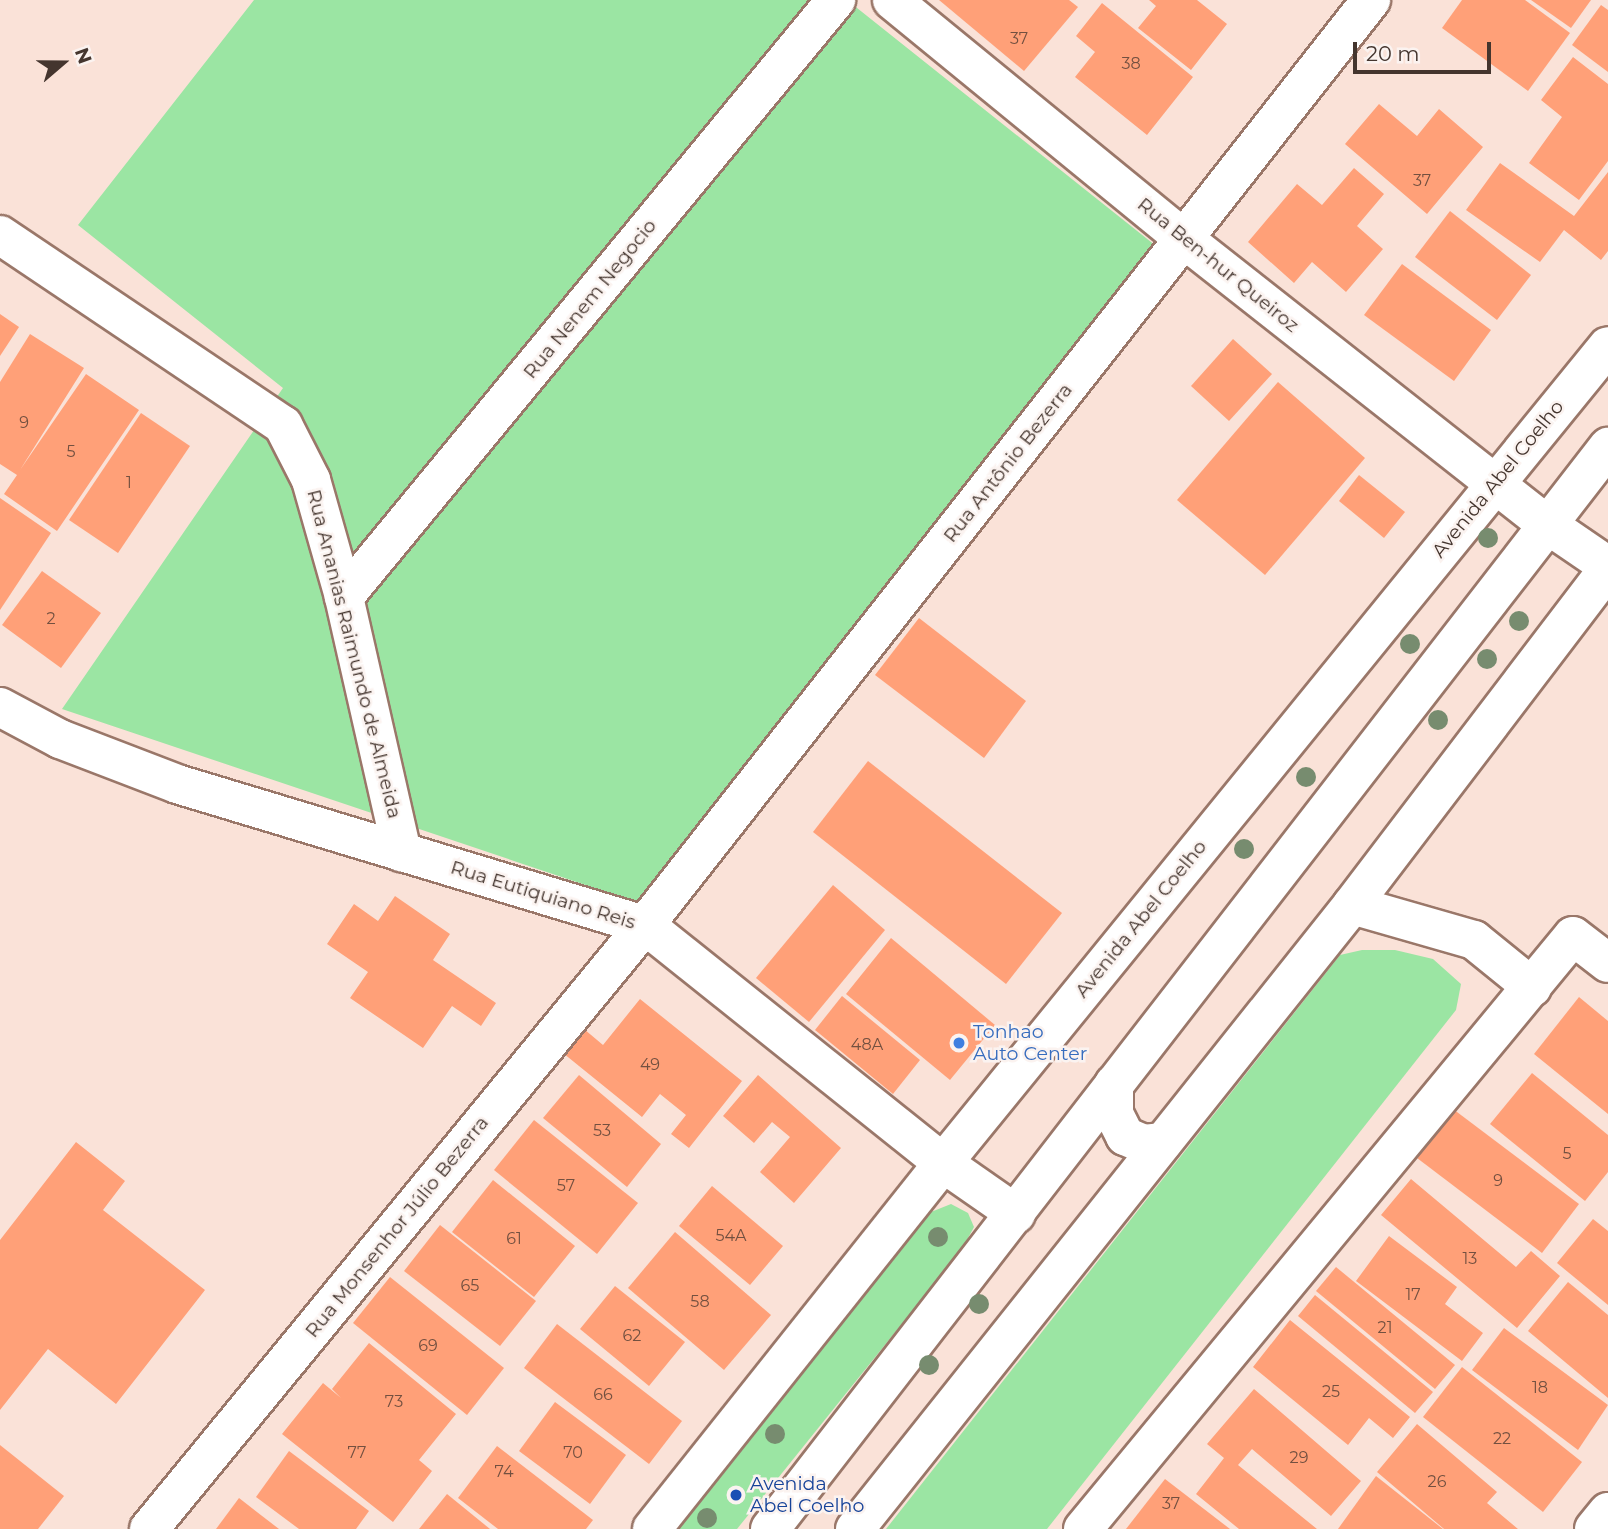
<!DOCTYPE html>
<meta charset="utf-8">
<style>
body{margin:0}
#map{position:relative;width:1608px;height:1529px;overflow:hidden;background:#fae2d8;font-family:Montserrat,sans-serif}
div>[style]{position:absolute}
.green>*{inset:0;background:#9be5a3}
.building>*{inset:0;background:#ffa078}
.roads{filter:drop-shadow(2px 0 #9a7769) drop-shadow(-2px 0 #9a7769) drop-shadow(0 2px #9a7769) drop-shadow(0 -2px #9a7769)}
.minor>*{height:38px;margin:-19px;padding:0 19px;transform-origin:19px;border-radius:19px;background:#fff}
.tertiary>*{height:38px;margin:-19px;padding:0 19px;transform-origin:19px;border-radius:19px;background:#fff}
.trees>*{width:20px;height:20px;margin:-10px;border-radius:50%;background:#778c6f}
.dots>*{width:19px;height:19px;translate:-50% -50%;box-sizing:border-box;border:4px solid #fbf3f0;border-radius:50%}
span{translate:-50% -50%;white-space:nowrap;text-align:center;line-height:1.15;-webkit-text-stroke:5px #fbf3f0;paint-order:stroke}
.number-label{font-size:16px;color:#735040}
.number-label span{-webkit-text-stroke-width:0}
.street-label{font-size:19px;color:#44352e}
.shop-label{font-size:19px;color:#366cbe}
.left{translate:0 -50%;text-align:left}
.transit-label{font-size:19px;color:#164399}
.north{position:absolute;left:28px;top:28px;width:70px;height:70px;-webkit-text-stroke:5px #fbf3f0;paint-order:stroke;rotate:70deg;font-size:19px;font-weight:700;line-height:28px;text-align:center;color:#44352e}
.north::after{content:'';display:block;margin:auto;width:24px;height:32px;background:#44352e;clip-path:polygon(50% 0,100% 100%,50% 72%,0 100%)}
.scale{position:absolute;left:1353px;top:42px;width:138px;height:32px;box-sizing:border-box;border:4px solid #44352e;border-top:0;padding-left:9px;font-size:21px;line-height:24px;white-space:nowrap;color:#44352e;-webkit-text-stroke:5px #fbf3f0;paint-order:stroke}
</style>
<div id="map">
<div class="green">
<div style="clip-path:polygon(254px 0,847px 0,1156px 246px,642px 904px,62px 709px,283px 388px,78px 225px)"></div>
<div style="clip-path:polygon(1362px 950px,1395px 950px,1433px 959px,1461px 984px,1456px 1010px,1047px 1529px,886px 1529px,1340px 955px)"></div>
<div style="clip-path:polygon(951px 1204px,968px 1213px,974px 1227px,962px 1249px,737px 1529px,676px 1529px,931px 1212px)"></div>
</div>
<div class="building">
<div style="clip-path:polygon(939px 0,1069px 0,1078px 7px,1024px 71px)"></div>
<div style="clip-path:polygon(1149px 0,1197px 0,1227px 24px,1191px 70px,1138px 28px,1156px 6px)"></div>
<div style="clip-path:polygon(1462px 0,1525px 0,1570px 33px,1528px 91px,1442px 28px)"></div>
<div style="clip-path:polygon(1531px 0,1591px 0,1571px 28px)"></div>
<div style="clip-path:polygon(1102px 3px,1193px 77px,1147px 135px,1075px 77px,1095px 52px,1076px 36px)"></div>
<div style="clip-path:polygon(1601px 5px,1608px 10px,1608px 72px,1572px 45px)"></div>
<div style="clip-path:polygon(1573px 57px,1608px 84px,1608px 161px,1579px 200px,1529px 163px,1562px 117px,1541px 100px)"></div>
<div style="clip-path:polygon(1379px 104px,1417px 136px,1439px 109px,1483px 147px,1427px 214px,1345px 144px)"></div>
<div style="clip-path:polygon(1500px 163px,1574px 216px,1608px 172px,1608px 251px,1601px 260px,1564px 230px,1540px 262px,1466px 210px)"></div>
<div style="clip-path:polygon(1354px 168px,1384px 194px,1357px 226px,1383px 249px,1346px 292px,1312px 262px,1294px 283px,1248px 242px,1297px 184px,1322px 205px)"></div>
<div style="clip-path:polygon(1450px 211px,1531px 275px,1497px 320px,1415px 257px)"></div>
<div style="clip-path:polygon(1402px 264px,1491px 330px,1454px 381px,1364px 315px)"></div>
<div style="clip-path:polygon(0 314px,19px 327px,0 356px)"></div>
<div style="clip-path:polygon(30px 334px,84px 368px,20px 470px,86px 374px,139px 410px,57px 531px,4px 494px,17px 475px,0 464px,0 382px)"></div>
<div style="clip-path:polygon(1233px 339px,1272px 374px,1229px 421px,1191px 386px)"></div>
<div style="clip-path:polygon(1278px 382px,1365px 458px,1265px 575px,1177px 500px)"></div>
<div style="clip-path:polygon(141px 413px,190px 446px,118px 553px,69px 520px)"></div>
<div style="clip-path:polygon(1359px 475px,1405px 512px,1384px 538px,1339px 501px)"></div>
<div style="clip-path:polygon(0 498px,51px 533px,0 610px)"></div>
<div style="clip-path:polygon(42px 571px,101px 613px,61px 668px,2px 625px)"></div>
<div style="clip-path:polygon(919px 618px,1026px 701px,984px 758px,875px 675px)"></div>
<div style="clip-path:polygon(868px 761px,1062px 913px,1006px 984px,813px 832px)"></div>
<div style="clip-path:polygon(833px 885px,885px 930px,809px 1022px,756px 978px)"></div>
<div style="clip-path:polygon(395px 896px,450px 934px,433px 960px,496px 1003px,481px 1026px,452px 1006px,423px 1048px,350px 998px,368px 972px,327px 944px,354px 904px,378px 921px)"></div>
<div style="clip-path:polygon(891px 938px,995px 1025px,950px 1080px,846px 994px)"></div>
<div style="clip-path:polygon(842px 996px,920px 1060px,893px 1094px,815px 1030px)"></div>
<div style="clip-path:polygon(1579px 997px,1608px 1021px,1608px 1114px,1534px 1054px)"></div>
<div style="clip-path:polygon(640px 999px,742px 1081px,689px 1148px,671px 1134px,686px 1115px,660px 1094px,642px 1117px,558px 1049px,578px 1024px,603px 1045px)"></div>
<div style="clip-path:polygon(1532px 1073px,1608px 1135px,1608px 1172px,1585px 1201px,1490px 1124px)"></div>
<div style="clip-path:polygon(579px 1075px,661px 1144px,627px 1187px,543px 1118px)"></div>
<div style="clip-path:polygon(758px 1075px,841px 1148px,794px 1203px,760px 1172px,790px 1137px,772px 1122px,754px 1143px,723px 1116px)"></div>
<div style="clip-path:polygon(1453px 1109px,1579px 1204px,1542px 1253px,1417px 1158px)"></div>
<div style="clip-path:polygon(534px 1120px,638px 1203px,597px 1254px,494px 1170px)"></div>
<div style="clip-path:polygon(76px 1142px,125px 1181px,103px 1210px,205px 1290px,116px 1404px,48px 1349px,0 1410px,0 1240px)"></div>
<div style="clip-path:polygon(1411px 1179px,1516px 1267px,1531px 1251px,1560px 1276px,1517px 1328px,1381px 1215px)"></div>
<div style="clip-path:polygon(493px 1180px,575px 1246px,534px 1297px,452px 1232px)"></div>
<div style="clip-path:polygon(712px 1186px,783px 1246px,750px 1285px,679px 1226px)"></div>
<div style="clip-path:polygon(1593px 1219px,1608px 1231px,1608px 1305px,1557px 1263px)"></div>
<div style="clip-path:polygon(440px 1225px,536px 1301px,500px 1346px,404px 1271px)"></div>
<div style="clip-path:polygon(675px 1232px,771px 1315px,724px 1370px,628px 1288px)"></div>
<div style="clip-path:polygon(1389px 1236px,1457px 1287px,1445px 1304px,1483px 1333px,1462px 1361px,1356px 1281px)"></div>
<div style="clip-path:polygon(1336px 1267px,1455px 1365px,1435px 1389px,1316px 1291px)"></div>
<div style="clip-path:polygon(390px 1277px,504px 1368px,467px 1415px,353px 1323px)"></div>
<div style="clip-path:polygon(1568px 1282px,1608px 1315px,1608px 1398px,1528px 1331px)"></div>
<div style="clip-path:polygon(615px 1286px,685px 1342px,649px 1386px,580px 1329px)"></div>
<div style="clip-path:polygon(1315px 1295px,1433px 1392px,1415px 1413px,1298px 1316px)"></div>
<div style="clip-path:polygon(1290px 1320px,1410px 1417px,1393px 1438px,1369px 1418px,1348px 1445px,1253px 1367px)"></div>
<div style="clip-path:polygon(557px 1324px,682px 1421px,649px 1464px,524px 1368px)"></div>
<div style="clip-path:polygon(1504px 1328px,1608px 1405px,1578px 1450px,1472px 1370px)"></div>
<div style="clip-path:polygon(369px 1343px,456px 1414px,419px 1460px,432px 1471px,393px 1522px,282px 1434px,323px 1383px,341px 1398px,332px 1389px)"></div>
<div style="clip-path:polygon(1462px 1367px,1582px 1462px,1543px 1512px,1423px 1417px)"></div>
<div style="clip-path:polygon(1254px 1389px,1361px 1481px,1331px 1516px,1252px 1449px,1238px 1465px,1317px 1529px,1239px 1529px,1196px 1494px,1224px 1458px,1207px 1444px)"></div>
<div style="clip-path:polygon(555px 1402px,626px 1455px,590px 1504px,519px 1451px)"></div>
<div style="clip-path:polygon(1417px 1424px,1497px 1492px,1487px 1503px,1518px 1529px,1444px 1529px,1377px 1472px)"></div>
<div style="clip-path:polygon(0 1445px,64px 1496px,38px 1529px,0 1529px)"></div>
<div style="clip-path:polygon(497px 1446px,593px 1520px,586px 1529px,498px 1529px,458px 1498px)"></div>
<div style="clip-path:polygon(289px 1451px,369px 1511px,356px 1529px,299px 1529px,256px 1497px)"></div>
<div style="clip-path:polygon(1376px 1476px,1443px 1529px,1338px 1529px)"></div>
<div style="clip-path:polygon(1165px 1479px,1230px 1529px,1126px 1529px)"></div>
<div style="clip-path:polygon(447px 1494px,490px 1529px,419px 1529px)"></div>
<div style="clip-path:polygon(239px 1498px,279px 1529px,216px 1529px)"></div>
</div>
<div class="roads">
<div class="minor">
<div style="left:892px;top:0;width:377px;rotate:39.3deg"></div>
<div style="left:1184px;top:239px;width:463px;rotate:38.2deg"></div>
<div style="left:1548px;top:525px;width:73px;rotate:34.3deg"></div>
<div style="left:0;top:235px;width:341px;rotate:33.9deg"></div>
<div style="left:283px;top:425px;width:62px;rotate:63deg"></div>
<div style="left:311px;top:480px;width:122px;rotate:74.2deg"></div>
<div style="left:344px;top:597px;width:262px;rotate:77.2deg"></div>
<div style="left:344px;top:597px;width:774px;rotate:-50.51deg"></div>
<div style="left:0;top:707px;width:68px;rotate:28.1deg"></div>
<div style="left:60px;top:739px;width:125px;rotate:21deg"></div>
<div style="left:177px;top:784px;width:489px;rotate:16.8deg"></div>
<div style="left:645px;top:925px;width:381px;rotate:38.6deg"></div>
<div style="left:943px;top:1163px;width:89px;rotate:34.9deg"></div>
<div style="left:1352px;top:905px;width:127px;rotate:16deg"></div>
<div style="left:1474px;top:940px;width:75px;rotate:39deg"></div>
<div style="left:149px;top:1529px;width:782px;rotate:-50.61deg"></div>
<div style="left:645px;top:925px;width:1176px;rotate:-51.87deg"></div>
<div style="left:652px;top:1529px;width:468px;rotate:-51.5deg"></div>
<div style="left:943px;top:1163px;width:1053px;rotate:-50.86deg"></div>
<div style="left:1083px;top:1529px;width:769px;rotate:-50.43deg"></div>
<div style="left:1573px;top:936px;width:44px;rotate:37.6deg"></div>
<div style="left:1594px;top:1529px;width:22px;rotate:-51deg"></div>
</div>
<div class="tertiary">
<div style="left:1114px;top:1084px;width:30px;rotate:90deg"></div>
<div style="left:1114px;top:1114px;width:25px;rotate:63deg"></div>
<div style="left:1125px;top:1136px;width:21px;rotate:23deg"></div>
<div style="left:1144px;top:1144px;width:19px;rotate:-6deg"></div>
<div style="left:770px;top:1529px;width:1369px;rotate:-52.24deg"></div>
<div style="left:855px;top:1529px;width:798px;rotate:-51.46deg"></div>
<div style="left:1352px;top:905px;width:422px;rotate:-52.7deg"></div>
</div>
</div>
<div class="trees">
<div style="left:1488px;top:538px"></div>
<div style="left:1519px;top:621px"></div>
<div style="left:1410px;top:644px"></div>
<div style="left:1487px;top:659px"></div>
<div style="left:1438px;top:720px"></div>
<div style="left:1306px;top:777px"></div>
<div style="left:1244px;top:849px"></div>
<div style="left:938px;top:1237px"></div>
<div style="left:979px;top:1304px"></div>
<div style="left:929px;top:1365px"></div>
<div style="left:775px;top:1434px"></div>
<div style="left:707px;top:1518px"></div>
</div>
<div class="dots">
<div style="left:959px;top:1043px;background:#3f7fe0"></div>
<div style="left:736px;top:1495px;background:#1a4fb4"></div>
</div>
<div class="number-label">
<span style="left:1019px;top:39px">37</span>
<span style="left:1131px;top:64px">38</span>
<span style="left:1422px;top:181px">37</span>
<span style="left:24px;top:423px">9</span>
<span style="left:71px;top:452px">5</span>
<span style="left:129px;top:483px">1</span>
<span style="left:51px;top:619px">2</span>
<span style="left:867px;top:1045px">48A</span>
<span style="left:650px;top:1065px">49</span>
<span style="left:602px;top:1131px">53</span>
<span style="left:1567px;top:1154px">5</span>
<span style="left:1498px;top:1181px">9</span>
<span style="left:566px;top:1186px">57</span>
<span style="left:731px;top:1236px">54A</span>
<span style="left:514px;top:1239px">61</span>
<span style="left:1470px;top:1259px">13</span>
<span style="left:470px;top:1286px">65</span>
<span style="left:1413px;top:1295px">17</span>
<span style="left:700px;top:1302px">58</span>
<span style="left:1385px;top:1328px">21</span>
<span style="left:632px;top:1336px">62</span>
<span style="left:428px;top:1346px">69</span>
<span style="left:1540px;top:1388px">18</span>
<span style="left:1331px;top:1392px">25</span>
<span style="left:603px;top:1395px">66</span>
<span style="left:394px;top:1402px">73</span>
<span style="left:1502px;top:1439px">22</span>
<span style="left:357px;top:1453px">77</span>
<span style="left:573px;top:1453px">70</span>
<span style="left:1299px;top:1458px">29</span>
<span style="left:504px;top:1472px">74</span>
<span style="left:1437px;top:1482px">26</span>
<span style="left:1171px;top:1504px">37</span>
</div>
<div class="street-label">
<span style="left:1218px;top:265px;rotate:39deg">Rua Ben-hur Queiroz</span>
<span style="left:590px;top:299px;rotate:-51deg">Rua Nenem Negocio</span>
<span style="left:1008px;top:463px;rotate:-52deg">Rua Antônio Bezerra</span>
<span style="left:1498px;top:479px;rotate:-51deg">Avenida Abel Coelho</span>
<span style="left:354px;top:654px;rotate:76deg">Rua Ananias Raimundo de Almeida</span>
<span style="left:543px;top:895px;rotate:17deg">Rua Eutiquiano Reis</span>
<span style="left:1141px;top:919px;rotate:-51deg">Avenida Abel Coelho</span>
<span style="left:397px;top:1227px;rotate:-51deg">Rua Monsenhor Júlio Bezerra</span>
</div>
<div class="shop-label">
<span class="left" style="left:973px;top:1043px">Tonhao<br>Auto Center</span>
</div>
<div class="transit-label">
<span class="left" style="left:750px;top:1495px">Avenida<br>Abel Coelho</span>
</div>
<div class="north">N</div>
<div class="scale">20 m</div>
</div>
